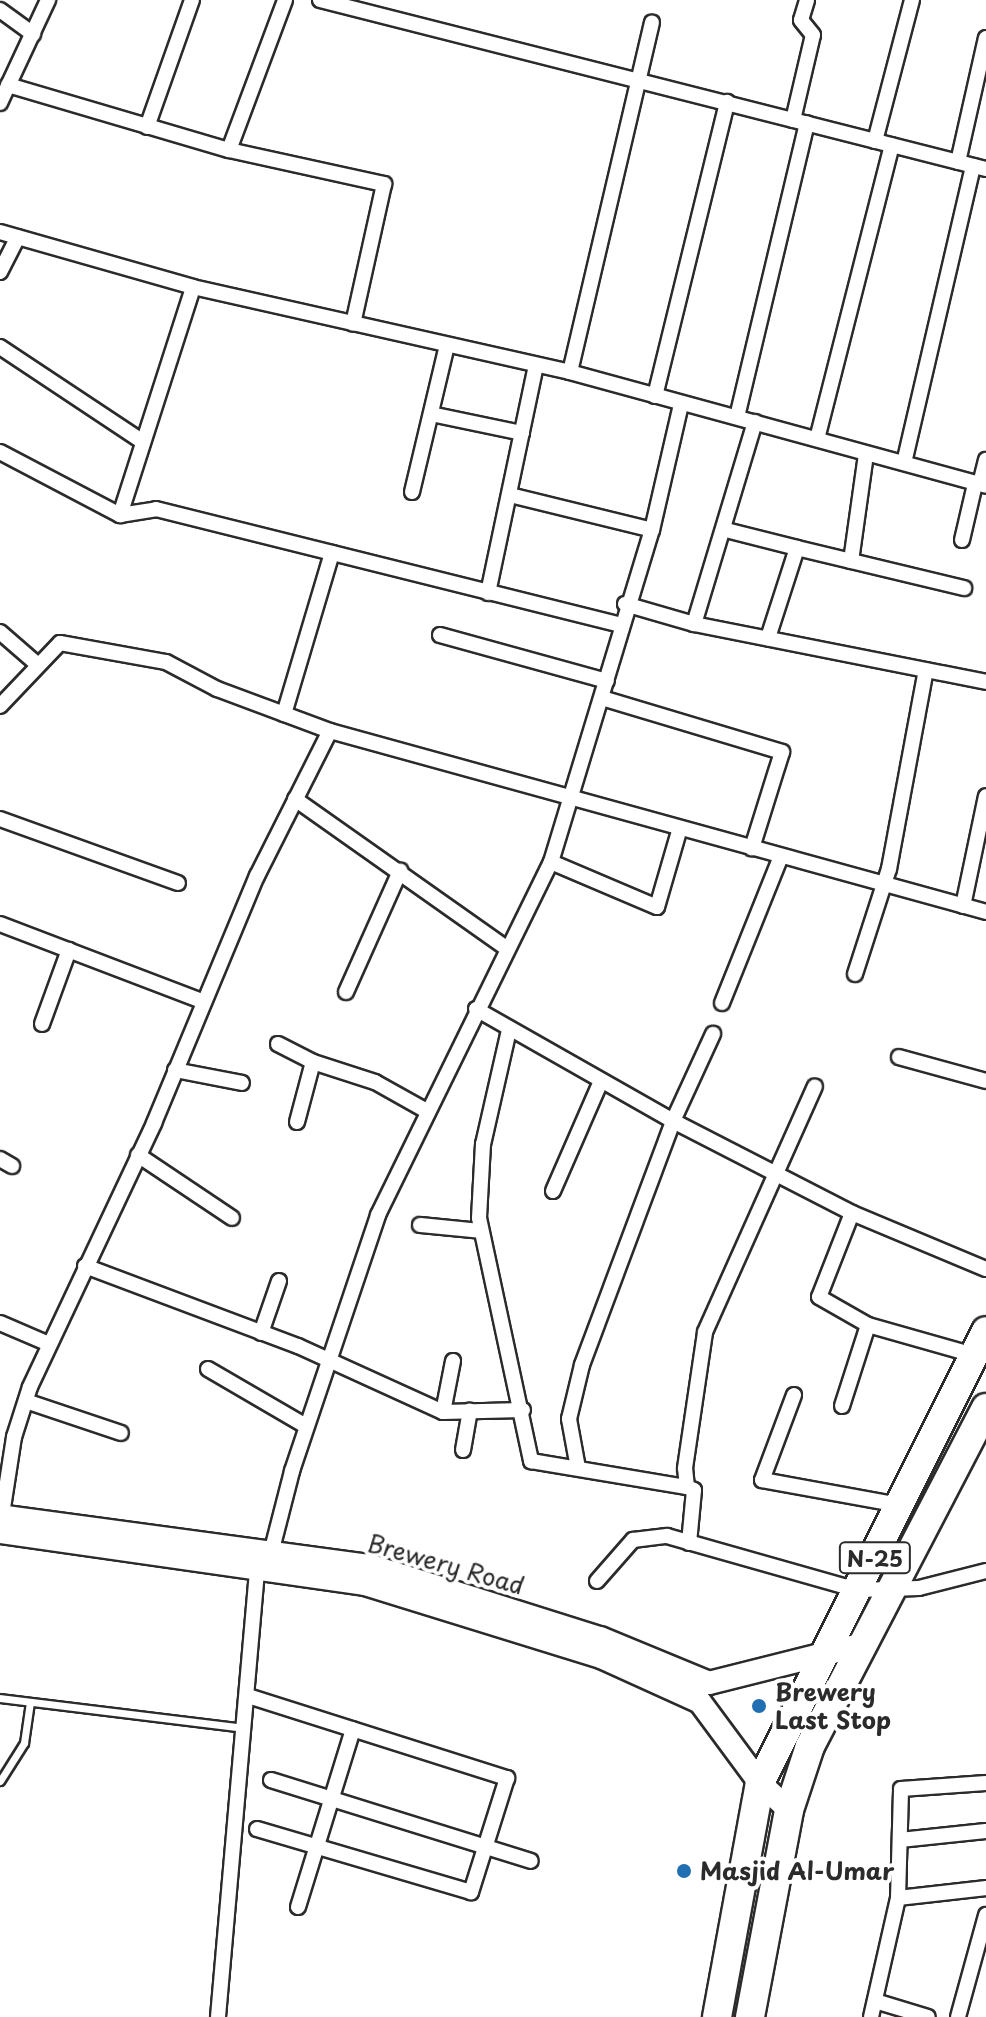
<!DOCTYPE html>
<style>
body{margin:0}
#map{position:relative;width:986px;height:2017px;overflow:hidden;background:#fff;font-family:"Playpen Sans",sans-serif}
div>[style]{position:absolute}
.roads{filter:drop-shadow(2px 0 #2b2b2b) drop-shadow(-2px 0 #2b2b2b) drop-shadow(0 2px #2b2b2b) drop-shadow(0 -2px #2b2b2b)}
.lane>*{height:7px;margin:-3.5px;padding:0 3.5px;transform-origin:3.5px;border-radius:3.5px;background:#fff}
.street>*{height:14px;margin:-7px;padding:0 7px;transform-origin:7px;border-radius:7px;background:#fff}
.secondary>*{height:22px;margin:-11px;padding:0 11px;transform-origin:11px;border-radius:11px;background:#fff}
.highway>*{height:28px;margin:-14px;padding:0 14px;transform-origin:14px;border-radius:14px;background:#fff}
.dots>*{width:22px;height:22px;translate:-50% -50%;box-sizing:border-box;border:4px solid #fff;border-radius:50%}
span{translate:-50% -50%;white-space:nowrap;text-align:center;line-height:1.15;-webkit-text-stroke:8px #fff;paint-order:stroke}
.shield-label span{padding:2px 6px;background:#fff;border:2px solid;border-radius:6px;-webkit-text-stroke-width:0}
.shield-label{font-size:22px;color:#2b2b2b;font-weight:700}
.street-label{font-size:24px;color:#2b2b2b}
.poi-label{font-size:24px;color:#2b2b2b;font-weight:700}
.left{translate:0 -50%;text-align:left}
</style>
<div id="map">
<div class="roads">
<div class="lane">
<div style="left:0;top:1698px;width:245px;rotate:7deg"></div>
<div style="left:0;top:1781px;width:45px;rotate:-57.7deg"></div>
<div style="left:24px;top:1743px;width:41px;rotate:-81.7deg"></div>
</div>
<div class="street">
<div style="left:320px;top:0;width:687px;rotate:14.24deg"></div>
<div style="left:0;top:10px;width:41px;rotate:36deg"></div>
<div style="left:8px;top:85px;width:230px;rotate:16.4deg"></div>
<div style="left:229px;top:150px;width:159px;rotate:12.4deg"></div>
<div style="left:384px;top:184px;width:143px;rotate:102.5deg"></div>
<div style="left:0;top:103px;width:114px;rotate:-65deg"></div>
<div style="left:793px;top:120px;width:87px;rotate:-76.8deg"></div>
<div style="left:813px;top:35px;width:19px;rotate:-129deg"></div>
<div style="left:801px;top:20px;width:21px;rotate:-73deg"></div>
<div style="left:147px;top:127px;width:135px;rotate:-70.5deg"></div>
<div style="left:875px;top:141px;width:146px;rotate:-75.3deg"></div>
<div style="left:229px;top:150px;width:160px;rotate:-69.5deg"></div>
<div style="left:958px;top:162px;width:127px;rotate:-77.3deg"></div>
<div style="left:0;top:232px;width:201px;rotate:15.9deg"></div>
<div style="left:193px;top:287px;width:386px;rotate:12.7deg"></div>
<div style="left:570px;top:372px;width:431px;rotate:15.3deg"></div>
<div style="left:0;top:272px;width:39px;rotate:-63deg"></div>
<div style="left:0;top:347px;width:172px;rotate:33.6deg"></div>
<div style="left:570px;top:372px;width:359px;rotate:-76.8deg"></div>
<div style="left:655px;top:396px;width:303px;rotate:-76.2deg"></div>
<div style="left:431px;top:414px;width:93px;rotate:11.8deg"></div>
<div style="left:737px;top:417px;width:302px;rotate:-76.6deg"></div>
<div style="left:817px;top:439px;width:303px;rotate:-75.7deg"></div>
<div style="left:0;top:452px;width:136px;rotate:27.7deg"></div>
<div style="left:120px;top:515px;width:36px;rotate:-9deg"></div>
<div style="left:156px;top:509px;width:480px;rotate:14deg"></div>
<div style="left:904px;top:463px;width:305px;rotate:-76.9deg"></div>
<div style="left:980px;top:484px;width:25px;rotate:-76deg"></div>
<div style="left:412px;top:492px;width:151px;rotate:-76.6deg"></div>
<div style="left:510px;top:495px;width:146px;rotate:13.8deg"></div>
<div style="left:120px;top:515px;width:239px;rotate:-72.2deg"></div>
<div style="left:726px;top:530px;width:73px;rotate:14.2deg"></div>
<div style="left:797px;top:548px;width:95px;rotate:107.9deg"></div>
<div style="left:962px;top:540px;width:57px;rotate:-76.9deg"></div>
<div style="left:797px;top:548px;width:172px;rotate:13.5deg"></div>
<div style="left:851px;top:561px;width:108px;rotate:-82deg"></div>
<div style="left:488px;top:593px;width:233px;rotate:-78.1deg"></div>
<div style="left:625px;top:604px;width:72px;rotate:16.2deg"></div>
<div style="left:694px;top:624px;width:298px;rotate:11.2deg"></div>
<div style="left:694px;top:624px;width:211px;rotate:-73.2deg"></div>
<div style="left:0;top:632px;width:50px;rotate:41deg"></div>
<div style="left:440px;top:635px;width:173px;rotate:15.4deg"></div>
<div style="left:602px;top:698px;width:188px;rotate:16.7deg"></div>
<div style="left:782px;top:752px;width:101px;rotate:107.4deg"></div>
<div style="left:0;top:706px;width:87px;rotate:-46.4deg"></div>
<div style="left:60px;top:643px;width:108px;rotate:10.2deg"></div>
<div style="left:166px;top:662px;width:58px;rotate:27.9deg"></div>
<div style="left:217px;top:689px;width:121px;rotate:20.4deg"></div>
<div style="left:330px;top:731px;width:681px;rotate:15.42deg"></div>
<div style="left:284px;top:714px;width:168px;rotate:-73.4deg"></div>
<div style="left:295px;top:799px;width:258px;rotate:35.2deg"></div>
<div style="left:0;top:819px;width:189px;rotate:19.8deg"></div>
<div style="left:551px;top:862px;width:115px;rotate:23deg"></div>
<div style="left:657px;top:907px;width:82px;rotate:-73.8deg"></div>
<div style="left:963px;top:906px;width:112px;rotate:-78.2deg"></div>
<div style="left:0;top:924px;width:216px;rotate:20.9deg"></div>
<div style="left:855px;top:974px;width:110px;rotate:-72.1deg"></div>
<div style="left:889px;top:869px;width:202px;rotate:-79.5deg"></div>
<div style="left:346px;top:992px;width:133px;rotate:-65.9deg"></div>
<div style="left:722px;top:1003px;width:158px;rotate:-68.1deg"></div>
<div style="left:476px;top:1009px;width:227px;rotate:29.6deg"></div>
<div style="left:673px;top:1121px;width:201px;rotate:27.2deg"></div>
<div style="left:852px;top:1213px;width:145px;rotate:22.7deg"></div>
<div style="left:42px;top:1024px;width:79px;rotate:-70deg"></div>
<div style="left:509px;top:1030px;width:117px;rotate:102.8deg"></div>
<div style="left:483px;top:1144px;width:74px;rotate:93.1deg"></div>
<div style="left:479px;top:1218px;width:249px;rotate:77.9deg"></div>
<div style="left:531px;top:1461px;width:158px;rotate:9.5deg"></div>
<div style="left:278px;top:1044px;width:39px;rotate:27deg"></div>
<div style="left:313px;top:1062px;width:65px;rotate:17.9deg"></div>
<div style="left:375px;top:1082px;width:57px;rotate:29.2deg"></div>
<div style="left:899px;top:1057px;width:90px;rotate:15.4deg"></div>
<div style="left:175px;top:1070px;width:68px;rotate:11deg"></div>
<div style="left:297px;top:1122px;width:62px;rotate:-75.1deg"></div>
<div style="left:138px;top:1155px;width:113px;rotate:33.8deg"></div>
<div style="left:0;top:1159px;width:14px;rotate:30deg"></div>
<div style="left:553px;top:1191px;width:120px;rotate:-66.4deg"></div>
<div style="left:852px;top:1213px;width:90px;rotate:111.4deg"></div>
<div style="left:819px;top:1297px;width:56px;rotate:29.7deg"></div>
<div style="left:868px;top:1325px;width:110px;rotate:15.8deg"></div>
<div style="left:420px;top:1225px;width:61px;rotate:5.6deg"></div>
<div style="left:85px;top:1266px;width:228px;rotate:20.6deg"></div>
<div style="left:298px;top:1346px;width:159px;rotate:24.5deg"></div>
<div style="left:443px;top:1412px;width:80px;rotate:-1.4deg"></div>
<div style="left:0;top:1323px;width:53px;rotate:23.2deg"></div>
<div style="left:261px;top:1333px;width:55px;rotate:-70.9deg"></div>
<div style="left:208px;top:1369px;width:113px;rotate:30.2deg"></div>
<div style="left:794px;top:1395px;width:91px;rotate:110.6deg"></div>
<div style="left:762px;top:1480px;width:139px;rotate:10.3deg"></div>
<div style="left:26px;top:1401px;width:100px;rotate:18.6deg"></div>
<div style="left:842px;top:1406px;width:85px;rotate:-72.2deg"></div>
<div style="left:443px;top:1412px;width:52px;rotate:-78.9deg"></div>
<div style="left:463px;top:1450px;width:40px;rotate:-80deg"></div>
<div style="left:578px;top:1468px;width:50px;rotate:-100.4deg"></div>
<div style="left:569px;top:1419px;width:56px;rotate:-76.5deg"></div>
<div style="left:582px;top:1365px;width:260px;rotate:-69.5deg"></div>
<div style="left:673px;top:1121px;width:96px;rotate:-65.3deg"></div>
<div style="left:1px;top:1521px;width:85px;rotate:-81.2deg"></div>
<div style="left:14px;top:1437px;width:52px;rotate:-72.3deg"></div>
<div style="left:30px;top:1387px;width:292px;rotate:-64.8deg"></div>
<div style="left:154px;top:1123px;width:268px;rotate:-67.4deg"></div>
<div style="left:257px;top:876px;width:162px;rotate:-63.3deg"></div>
<div style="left:689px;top:1543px;width:53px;rotate:-84.6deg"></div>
<div style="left:694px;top:1490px;width:8px;rotate:-157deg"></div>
<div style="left:687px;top:1487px;width:19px;rotate:-96deg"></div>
<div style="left:685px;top:1468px;width:137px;rotate:-81.6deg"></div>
<div style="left:705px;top:1332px;width:269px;rotate:-65.9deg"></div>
<div style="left:271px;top:1553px;width:85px;rotate:-75.6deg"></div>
<div style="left:292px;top:1471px;width:270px;rotate:-71.4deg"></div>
<div style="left:378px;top:1215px;width:393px;rotate:-63.9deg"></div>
<div style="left:551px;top:862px;width:347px;rotate:-73.1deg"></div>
<div style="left:652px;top:530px;width:129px;rotate:-77deg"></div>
<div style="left:597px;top:1581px;width:55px;rotate:-48.7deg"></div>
<div style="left:633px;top:1540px;width:34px;rotate:-7deg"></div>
<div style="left:667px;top:1536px;width:198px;rotate:15.8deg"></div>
<div style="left:858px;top:1590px;width:61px;rotate:-1.9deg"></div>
<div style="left:919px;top:1588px;width:69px;rotate:-14.2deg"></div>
<div style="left:248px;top:1696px;width:272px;rotate:17.6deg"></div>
<div style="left:507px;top:1778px;width:120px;rotate:107.5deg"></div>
<div style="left:471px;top:1892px;width:223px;rotate:-163.6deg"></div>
<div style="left:271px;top:1780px;width:272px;rotate:17.3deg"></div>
<div style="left:900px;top:1840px;width:86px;rotate:-6deg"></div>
<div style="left:898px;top:1898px;width:89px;rotate:-6.5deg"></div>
<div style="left:298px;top:1907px;width:186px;rotate:-72.8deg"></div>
<div style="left:875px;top:2001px;width:55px;rotate:16.8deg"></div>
<div style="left:218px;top:2017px;width:456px;rotate:-85deg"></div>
<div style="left:871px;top:2017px;width:122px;rotate:-77.2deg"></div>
<div style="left:898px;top:1898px;width:109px;rotate:-88.4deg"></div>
<div style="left:901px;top:1789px;width:85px;rotate:-4deg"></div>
<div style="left:958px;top:2017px;width:106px;rotate:-74.6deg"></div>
</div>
<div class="secondary">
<div style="left:0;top:1516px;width:374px;rotate:7.7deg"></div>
<div style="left:371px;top:1566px;width:240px;rotate:17.5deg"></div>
<div style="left:600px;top:1638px;width:118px;rotate:22.4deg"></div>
<div style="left:709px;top:1683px;width:160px;rotate:-14.1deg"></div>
<div style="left:0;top:1532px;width:369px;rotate:8.1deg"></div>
<div style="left:365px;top:1584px;width:247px;rotate:17.2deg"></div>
<div style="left:601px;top:1657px;width:109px;rotate:24.4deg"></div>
<div style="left:700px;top:1702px;width:101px;rotate:53.5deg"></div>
<div style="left:760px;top:1783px;width:40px;rotate:43deg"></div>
</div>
<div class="highway">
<div style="left:717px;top:2017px;width:238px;rotate:-79.6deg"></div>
<div style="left:760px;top:1783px;width:505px;rotate:-63.43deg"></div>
<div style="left:750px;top:2017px;width:211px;rotate:-79.3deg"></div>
<div style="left:789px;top:1810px;width:67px;rotate:-71.8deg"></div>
<div style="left:810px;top:1746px;width:381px;rotate:-62.5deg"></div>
</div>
</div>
<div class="dots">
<div style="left:759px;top:1706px;background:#1f6fb2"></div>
<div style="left:684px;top:1871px;background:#1f6fb2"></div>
</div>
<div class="shield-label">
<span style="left:875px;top:1558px">N-25</span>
</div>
<div class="street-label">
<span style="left:446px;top:1564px;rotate:16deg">Brewery Road</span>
</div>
<div class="poi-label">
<span class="left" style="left:775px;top:1706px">Brewery<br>Last Stop</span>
<span class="left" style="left:700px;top:1871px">Masjid Al-Umar</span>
</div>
</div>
